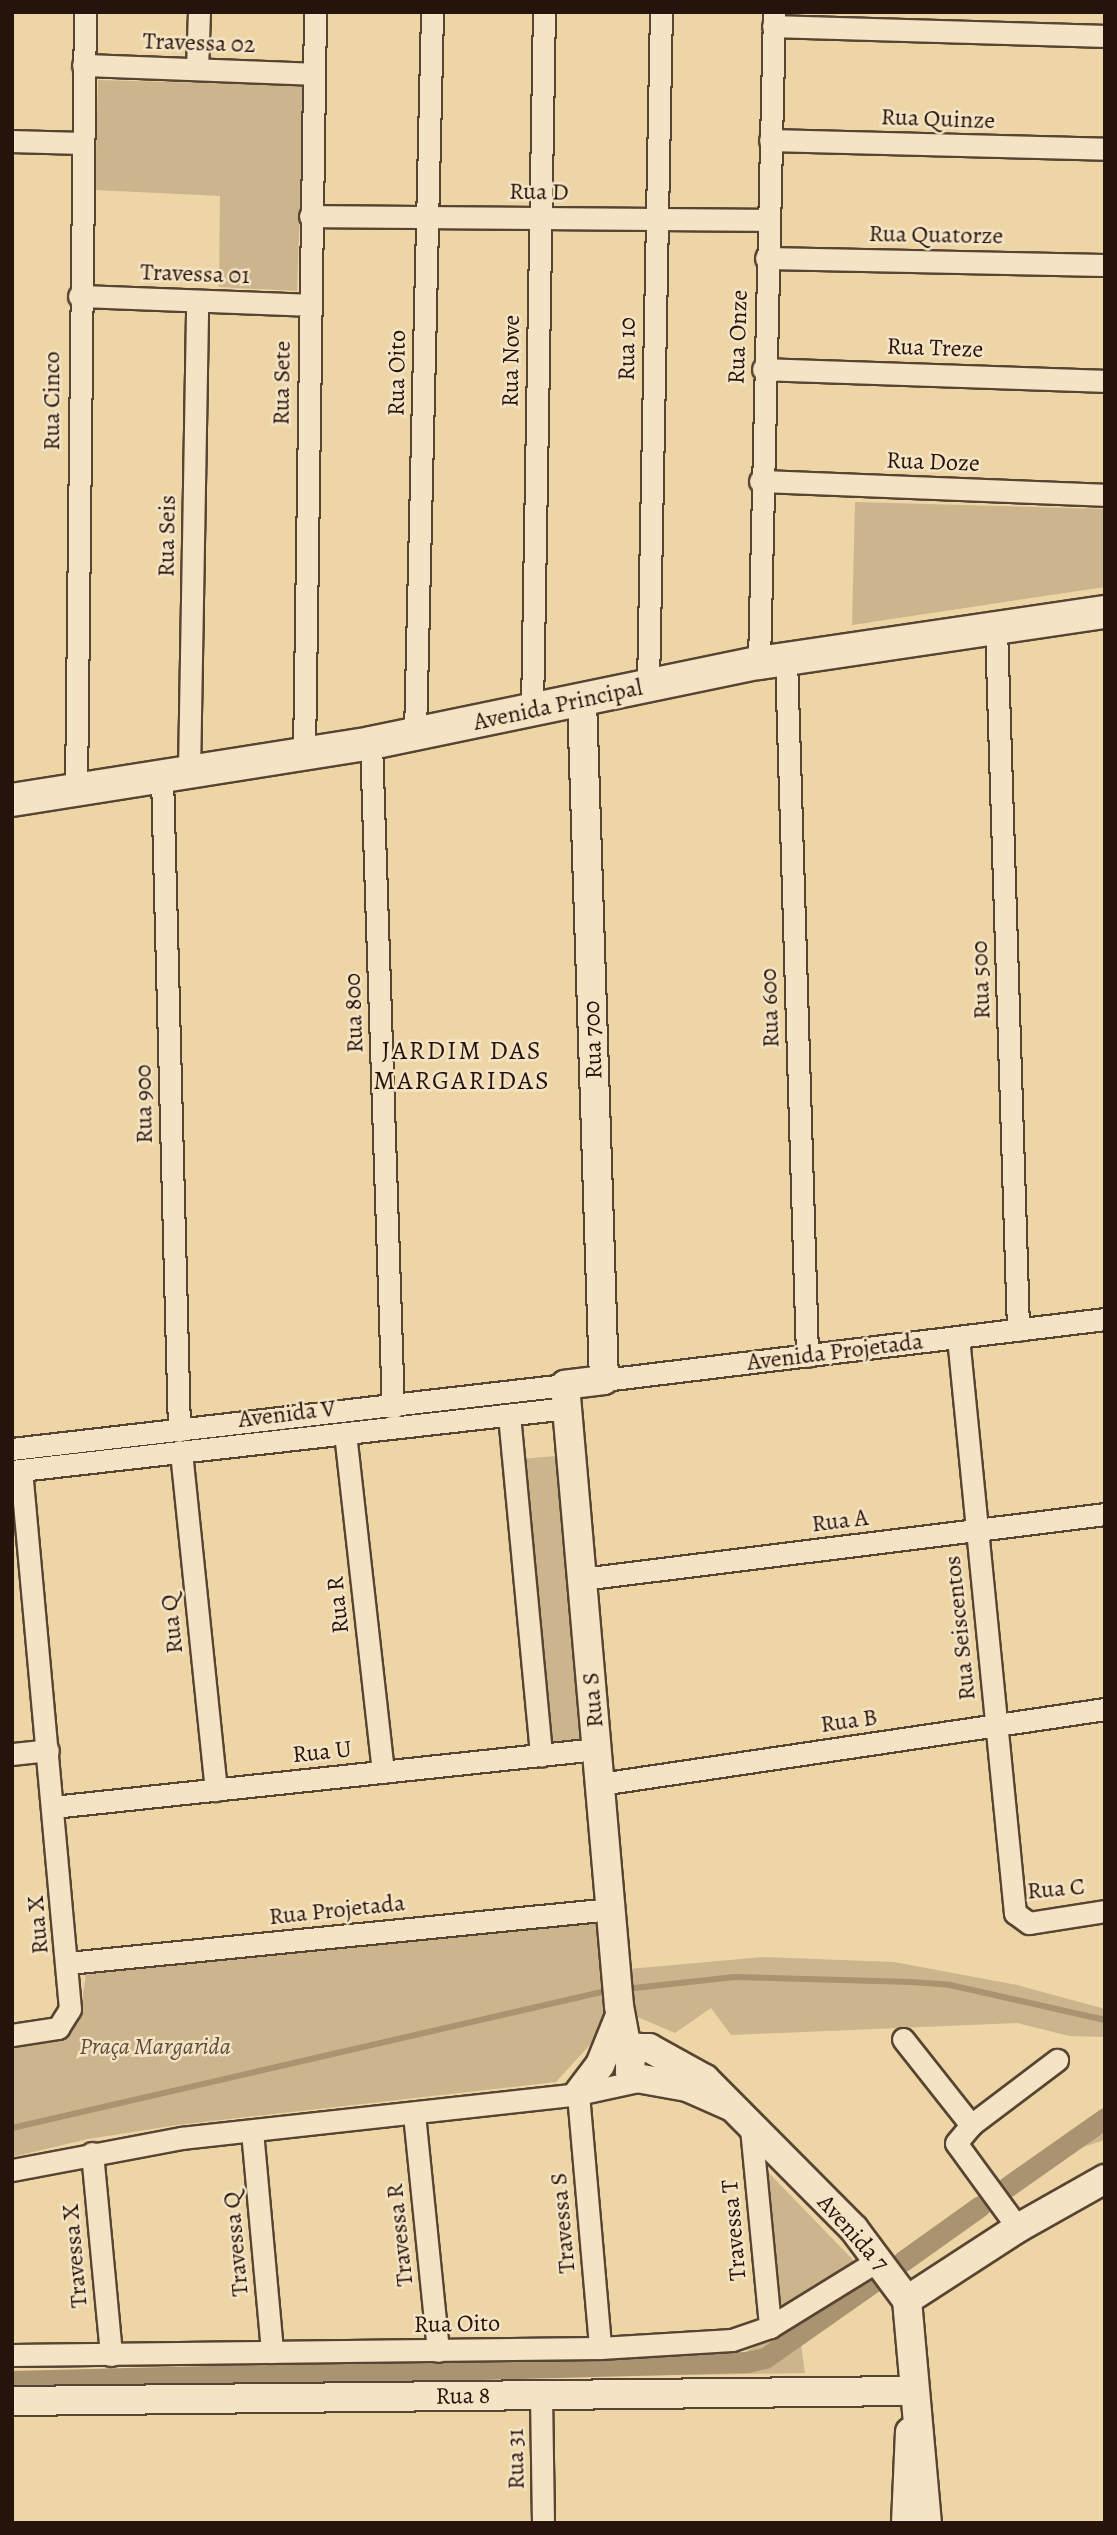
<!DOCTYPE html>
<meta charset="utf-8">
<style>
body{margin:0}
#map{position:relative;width:1117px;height:2535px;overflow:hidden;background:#eed5a6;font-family:Alegreya,serif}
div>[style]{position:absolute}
.green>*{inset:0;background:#ccb48c}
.stream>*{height:6px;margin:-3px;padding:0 3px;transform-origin:3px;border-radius:3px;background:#aa9371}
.canal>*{height:21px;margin:-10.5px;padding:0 10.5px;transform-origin:10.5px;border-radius:10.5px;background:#aa9371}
.roads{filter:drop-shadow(2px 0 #584432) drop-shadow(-2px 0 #584432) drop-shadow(0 2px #584432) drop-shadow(0 -2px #584432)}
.minor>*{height:21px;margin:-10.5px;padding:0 10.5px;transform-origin:10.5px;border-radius:10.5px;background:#f4e4c5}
.tertiary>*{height:28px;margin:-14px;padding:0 14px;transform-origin:14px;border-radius:14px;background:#f4e4c5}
.secondary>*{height:32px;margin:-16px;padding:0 16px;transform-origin:16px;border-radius:16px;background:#f4e4c5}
span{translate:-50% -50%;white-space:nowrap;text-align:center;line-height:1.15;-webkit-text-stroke:5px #f4e4c5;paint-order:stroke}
.street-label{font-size:24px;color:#26130b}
.park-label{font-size:24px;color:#604b38;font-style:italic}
.neighbourhood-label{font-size:26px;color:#26130b;letter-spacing:2px}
.frame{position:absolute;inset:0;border:14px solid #26130b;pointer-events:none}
</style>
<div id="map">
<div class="green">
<div style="clip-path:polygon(98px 80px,304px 86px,297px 291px,219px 287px,220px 196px,95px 190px)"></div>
<div style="clip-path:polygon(855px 502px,1105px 509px,1105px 587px,852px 625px)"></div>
<div style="clip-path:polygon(565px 1455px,589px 1739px,551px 1743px,523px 1459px)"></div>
<div style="clip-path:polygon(600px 1923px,610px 2015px,607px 2026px,556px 2082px,177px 2125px,88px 2139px,12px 2157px,12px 2045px,56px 2040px,69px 2030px,81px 2010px,86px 1973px)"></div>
<div style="clip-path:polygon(763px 1957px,894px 1962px,1017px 1985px,1105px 2009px,1105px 2037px,1069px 2036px,1017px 2023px,731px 2035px,711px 2008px,675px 2033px,633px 2015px,629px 1969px)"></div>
<div style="clip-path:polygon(1105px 2106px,1105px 2140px,1073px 2150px)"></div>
<div style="clip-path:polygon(763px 2167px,856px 2263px,778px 2312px)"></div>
<div style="clip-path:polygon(798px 2323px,805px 2373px,12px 2386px,12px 2374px,743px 2353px)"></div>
</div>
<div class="stream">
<div style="left:625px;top:1989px;width:110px;rotate:-6.3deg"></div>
<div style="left:734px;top:1977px;width:177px;rotate:1.6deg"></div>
<div style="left:911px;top:1982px;width:39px;rotate:4deg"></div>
<div style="left:950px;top:1985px;width:159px;rotate:12.7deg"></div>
<div style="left:12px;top:2128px;width:614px;rotate:-12.99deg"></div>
</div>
<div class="canal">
<div style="left:1007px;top:2187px;width:120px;rotate:-35.1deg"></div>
<div style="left:903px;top:2261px;width:95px;rotate:-35.5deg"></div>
<div style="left:12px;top:2381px;width:735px;rotate:-1.48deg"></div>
<div style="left:747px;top:2362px;width:18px;rotate:-13deg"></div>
<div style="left:765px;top:2358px;width:132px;rotate:-35.1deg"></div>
</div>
<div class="roads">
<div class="minor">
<div style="left:773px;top:26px;width:332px;rotate:1.7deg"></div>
<div style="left:83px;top:65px;width:231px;rotate:2.2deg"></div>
<div style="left:197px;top:69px;width:57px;rotate:-88deg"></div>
<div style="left:770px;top:140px;width:335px;rotate:1.5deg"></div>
<div style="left:12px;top:141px;width:69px;rotate:1.7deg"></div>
<div style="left:310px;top:216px;width:457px;rotate:0.5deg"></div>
<div style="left:766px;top:258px;width:339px;rotate:1.2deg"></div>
<div style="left:79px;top:296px;width:230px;rotate:2.2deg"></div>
<div style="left:763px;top:369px;width:342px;rotate:2deg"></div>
<div style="left:760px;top:481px;width:345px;rotate:2.3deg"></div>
<div style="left:996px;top:628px;width:702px;rotate:88.2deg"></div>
<div style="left:786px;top:659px;width:697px;rotate:88.27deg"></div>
<div style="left:759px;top:663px;width:651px;rotate:-88.68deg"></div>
<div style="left:648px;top:686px;width:674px;rotate:-88.9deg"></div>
<div style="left:532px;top:710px;width:698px;rotate:-89.02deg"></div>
<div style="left:415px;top:734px;width:722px;rotate:-88.65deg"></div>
<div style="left:371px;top:743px;width:665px;rotate:88.11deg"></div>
<div style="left:304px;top:754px;width:742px;rotate:-89.15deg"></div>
<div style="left:189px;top:772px;width:471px;rotate:-89deg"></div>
<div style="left:162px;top:776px;width:655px;rotate:88.51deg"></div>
<div style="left:76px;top:790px;width:778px;rotate:-89.34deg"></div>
<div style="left:958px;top:1337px;width:579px;rotate:84.35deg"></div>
<div style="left:1015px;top:1913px;width:17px;rotate:36deg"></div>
<div style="left:1029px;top:1923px;width:77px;rotate:-9deg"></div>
<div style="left:604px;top:1380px;width:505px;rotate:-6.94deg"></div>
<div style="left:509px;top:1415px;width:342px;rotate:84.6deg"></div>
<div style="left:345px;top:1433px;width:341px;rotate:83.6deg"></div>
<div style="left:12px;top:1449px;width:557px;rotate:-6.6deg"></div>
<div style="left:181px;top:1452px;width:340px;rotate:84.1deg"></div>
<div style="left:12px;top:1471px;width:559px;rotate:-6.48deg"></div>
<div style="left:582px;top:1579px;width:527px;rotate:-7.08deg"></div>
<div style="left:12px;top:1754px;width:36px;rotate:-6deg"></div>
<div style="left:600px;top:1784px;width:511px;rotate:-8.45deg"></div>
<div style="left:53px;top:1807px;width:547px;rotate:-6.09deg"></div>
<div style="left:68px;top:1963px;width:546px;rotate:-5.68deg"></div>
<div style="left:12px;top:2035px;width:47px;rotate:-8.7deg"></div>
<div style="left:58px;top:2028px;width:22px;rotate:-58deg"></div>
<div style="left:70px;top:2009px;width:541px;rotate:-95.19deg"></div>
<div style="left:903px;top:2039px;width:110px;rotate:51.7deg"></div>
<div style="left:578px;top:2094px;width:255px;rotate:85deg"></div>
<div style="left:414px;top:2114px;width:238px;rotate:84.2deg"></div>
<div style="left:751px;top:2128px;width:200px;rotate:84.5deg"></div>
<div style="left:252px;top:2131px;width:222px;rotate:84.8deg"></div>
<div style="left:92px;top:2153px;width:203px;rotate:84.6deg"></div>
<div style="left:12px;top:2170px;width:172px;rotate:-10.7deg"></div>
<div style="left:181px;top:2138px;width:399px;rotate:-6.3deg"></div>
<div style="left:578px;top:2094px;width:66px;rotate:-12.3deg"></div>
<div style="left:1018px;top:2228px;width:105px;rotate:-126.1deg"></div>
<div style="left:956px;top:2143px;width:23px;rotate:-50deg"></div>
<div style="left:971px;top:2125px;width:108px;rotate:-37.1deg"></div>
<div style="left:12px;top:2355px;width:588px;rotate:-0.68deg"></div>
<div style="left:600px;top:2348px;width:132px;rotate:-3.5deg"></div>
<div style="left:732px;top:2340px;width:40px;rotate:-18.9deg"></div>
<div style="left:770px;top:2327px;width:129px;rotate:-31.7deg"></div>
<div style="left:541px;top:2395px;width:128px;rotate:89.1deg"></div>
</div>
<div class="tertiary">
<div style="left:582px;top:700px;width:680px;rotate:88.15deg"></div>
<div style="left:604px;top:1380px;width:39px;rotate:173deg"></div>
<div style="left:565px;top:1385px;width:623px;rotate:85.03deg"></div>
<div style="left:619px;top:2006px;width:55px;rotate:79.5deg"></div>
<div style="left:578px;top:2094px;width:36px;rotate:-53deg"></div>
<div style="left:600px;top:2065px;width:51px;rotate:-68deg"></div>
<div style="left:730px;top:2106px;width:47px;rotate:-156.2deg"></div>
<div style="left:687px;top:2087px;width:51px;rotate:-169.8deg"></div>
<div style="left:637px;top:2078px;width:10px;rotate:-135deg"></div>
<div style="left:630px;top:2071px;width:16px;rotate:-86deg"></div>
<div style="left:631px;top:2055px;width:11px;rotate:-41deg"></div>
<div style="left:639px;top:2048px;width:10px"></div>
<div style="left:649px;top:2048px;width:64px;rotate:29deg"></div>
<div style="left:705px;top:2079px;width:211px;rotate:45.2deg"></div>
<div style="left:854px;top:2229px;width:89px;rotate:53.3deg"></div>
<div style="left:907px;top:2300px;width:224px;rotate:84.9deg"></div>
<div style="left:907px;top:2300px;width:132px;rotate:-33deg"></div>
<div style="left:1018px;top:2228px;width:100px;rotate:-29.4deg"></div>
<div style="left:12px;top:2401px;width:902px;rotate:-0.64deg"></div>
<div style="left:906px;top:2523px;width:91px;rotate:-87.5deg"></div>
</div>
<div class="secondary">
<div style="left:12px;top:800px;width:363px;rotate:-9deg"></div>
<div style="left:371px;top:743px;width:396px;rotate:-11.7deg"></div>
<div style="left:759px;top:663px;width:350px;rotate:-8.4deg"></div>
</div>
</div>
<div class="street-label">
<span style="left:199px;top:43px;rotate:2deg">Travessa 02</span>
<span style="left:938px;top:119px;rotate:2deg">Rua Quinze</span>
<span style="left:539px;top:192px;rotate:1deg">Rua D</span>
<span style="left:936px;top:235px;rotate:1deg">Rua Quatorze</span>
<span style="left:195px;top:274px;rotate:2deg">Travessa 01</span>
<span style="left:738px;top:337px;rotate:-88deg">Rua Onze</span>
<span style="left:935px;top:348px;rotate:2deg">Rua Treze</span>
<span style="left:627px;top:349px;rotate:-89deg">Rua 10</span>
<span style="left:511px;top:361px;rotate:-89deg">Rua Nove</span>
<span style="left:397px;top:373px;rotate:-89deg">Rua Oito</span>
<span style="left:282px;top:383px;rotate:-89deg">Rua Sete</span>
<span style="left:52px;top:401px;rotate:-90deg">Rua Cinco</span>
<span style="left:933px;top:462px;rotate:2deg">Rua Doze</span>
<span style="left:167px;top:536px;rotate:-89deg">Rua Seis</span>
<span style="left:558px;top:705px;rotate:-12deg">Avenida Principal</span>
<span style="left:981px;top:980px;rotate:-92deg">Rua 500</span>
<span style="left:770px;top:1008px;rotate:-92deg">Rua 600</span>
<span style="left:354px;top:1013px;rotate:-92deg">Rua 800</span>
<span style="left:593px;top:1040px;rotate:-92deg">Rua 700</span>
<span style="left:144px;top:1104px;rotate:-91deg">Rua 900</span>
<span style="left:835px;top:1352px;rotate:-7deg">Avenida Projetada</span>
<span style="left:287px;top:1414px;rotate:-7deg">Avenida V</span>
<span style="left:840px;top:1521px;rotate:-7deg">Rua A</span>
<span style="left:338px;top:1605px;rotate:-96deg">Rua R</span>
<span style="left:172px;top:1624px;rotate:-96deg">Rua Q</span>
<span style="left:960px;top:1628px;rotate:-96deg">Rua Seiscentos</span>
<span style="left:593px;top:1700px;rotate:-95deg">Rua S</span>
<span style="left:849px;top:1721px;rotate:-8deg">Rua B</span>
<span style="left:322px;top:1752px;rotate:-6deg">Rua U</span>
<span style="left:1056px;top:1889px;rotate:-5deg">Rua C</span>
<span style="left:337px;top:1910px;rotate:-6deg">Rua Projetada</span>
<span style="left:38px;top:1925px;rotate:-95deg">Rua X</span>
<span style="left:563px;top:2223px;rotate:-95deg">Travessa S</span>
<span style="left:734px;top:2230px;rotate:-95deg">Travessa T</span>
<span style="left:853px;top:2233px;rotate:48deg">Avenida 7</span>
<span style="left:400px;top:2235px;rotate:-96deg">Travessa R</span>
<span style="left:236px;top:2244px;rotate:-95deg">Travessa Q</span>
<span style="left:75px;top:2256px;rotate:-95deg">Travessa X</span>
<span style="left:457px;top:2324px;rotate:-1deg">Rua Oito</span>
<span style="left:463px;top:2396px;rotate:-1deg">Rua 8</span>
<span style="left:516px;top:2459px;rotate:-91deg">Rua 31</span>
</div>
<div class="park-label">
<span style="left:155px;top:2047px">Praça Margarida</span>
</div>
<div class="neighbourhood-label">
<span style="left:462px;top:1066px">JARDIM DAS<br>MARGARIDAS</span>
</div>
<div class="frame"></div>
</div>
